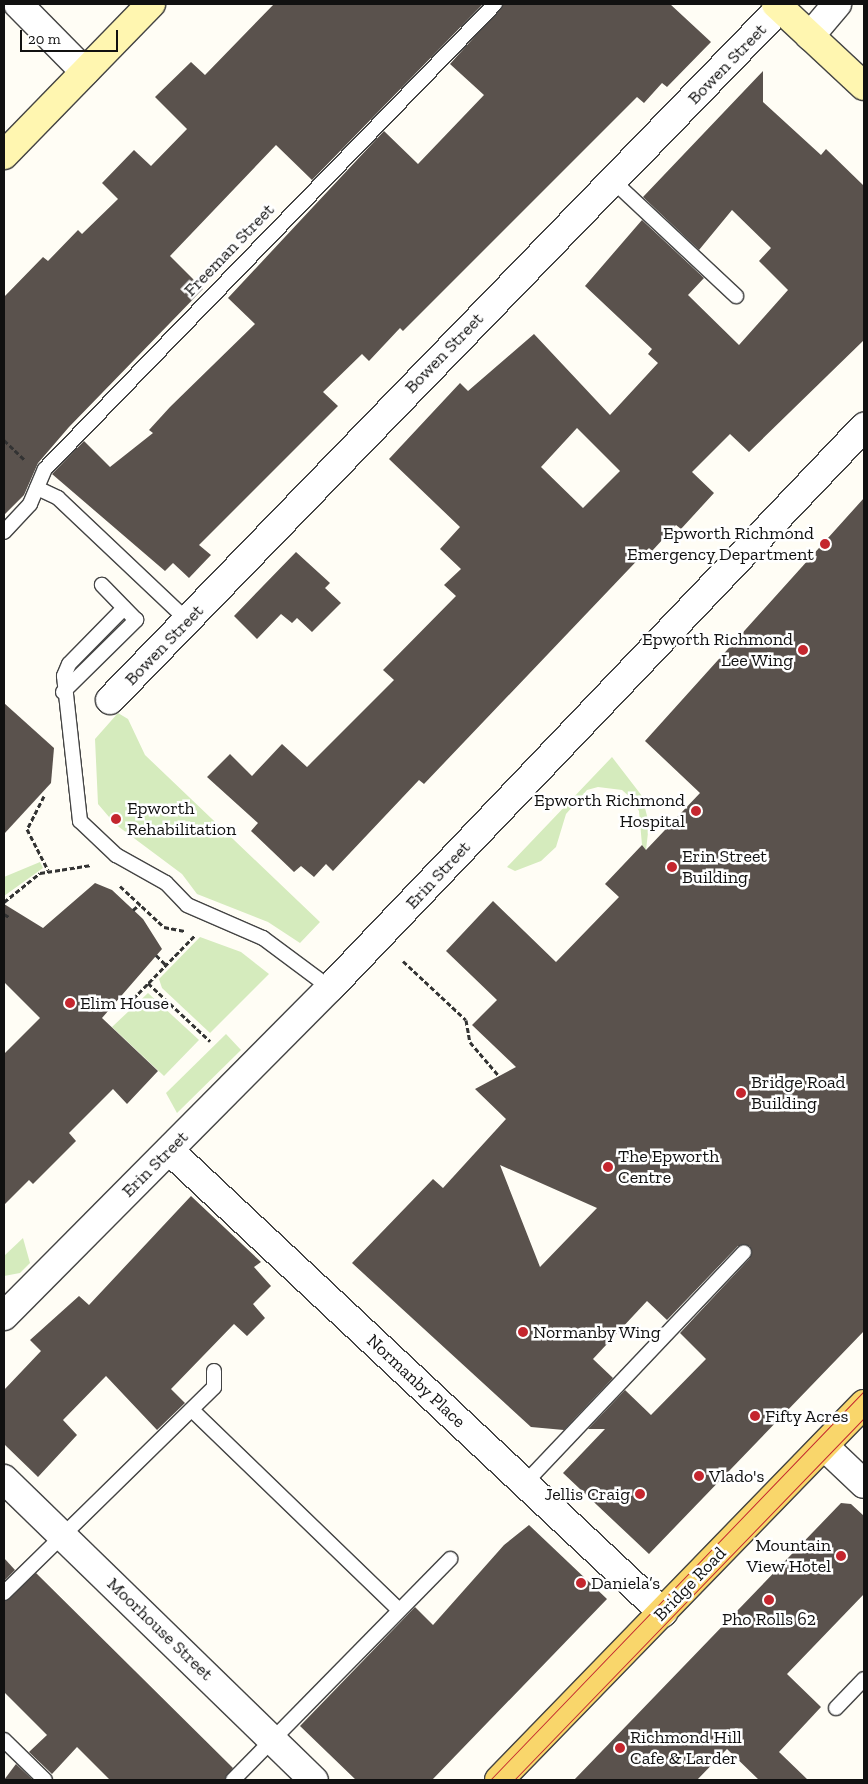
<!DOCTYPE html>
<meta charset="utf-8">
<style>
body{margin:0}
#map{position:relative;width:868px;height:1784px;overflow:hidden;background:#fffdf5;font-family:"Zilla Slab",serif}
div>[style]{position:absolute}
.green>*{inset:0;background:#d5ebbd}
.building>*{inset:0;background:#5a524d}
.path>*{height:3px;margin-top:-1.5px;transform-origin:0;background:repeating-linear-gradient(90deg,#333 0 5px,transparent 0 7.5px)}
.roads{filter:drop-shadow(1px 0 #444) drop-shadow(-1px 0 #444) drop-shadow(0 1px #444) drop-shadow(0 -1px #444)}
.lane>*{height:14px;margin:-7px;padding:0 7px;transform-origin:7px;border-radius:7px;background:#fff}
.street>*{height:28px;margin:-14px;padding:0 14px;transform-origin:14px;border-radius:14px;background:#fff}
.secondary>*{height:28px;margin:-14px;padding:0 14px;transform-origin:14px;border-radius:14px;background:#fff6b0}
.primary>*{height:28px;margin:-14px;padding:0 14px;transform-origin:14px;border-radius:14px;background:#f9d66b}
.tram>*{height:1px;margin:-0.5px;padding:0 0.5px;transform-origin:0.5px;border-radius:0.5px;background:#c4262e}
.dots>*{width:14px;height:14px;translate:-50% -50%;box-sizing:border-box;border:2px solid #fff;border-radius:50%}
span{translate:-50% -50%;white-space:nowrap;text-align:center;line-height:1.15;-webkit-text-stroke:5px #fff;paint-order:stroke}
.street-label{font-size:18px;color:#111}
.poi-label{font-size:18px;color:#111}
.right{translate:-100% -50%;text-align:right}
.left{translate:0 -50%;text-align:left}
.frame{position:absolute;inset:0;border:5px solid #111;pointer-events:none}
.scale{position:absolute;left:20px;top:30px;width:98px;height:22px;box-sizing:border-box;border:2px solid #111;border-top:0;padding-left:6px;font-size:15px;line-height:18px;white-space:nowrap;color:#111;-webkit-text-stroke:4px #fff;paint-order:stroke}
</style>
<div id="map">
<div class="green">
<div style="clip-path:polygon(118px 713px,128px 719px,145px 755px,320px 922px,300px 943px,268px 922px,197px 894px,182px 874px,115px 824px,98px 804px,95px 739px)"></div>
<div style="clip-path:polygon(612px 757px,642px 796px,649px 824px,646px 850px,642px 845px,639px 811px,632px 799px,622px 790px,598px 787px,587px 790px,566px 814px,556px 847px,541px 861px,515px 871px,507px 867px)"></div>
<div style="clip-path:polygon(40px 862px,43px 868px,4px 896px,4px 877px)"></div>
<div style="clip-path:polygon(200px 937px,241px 952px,269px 974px,210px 1033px,162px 988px,159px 979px)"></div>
<div style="clip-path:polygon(148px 993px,199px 1040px,164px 1076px,112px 1027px)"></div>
<div style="clip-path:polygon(226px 1034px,241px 1050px,177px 1113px,166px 1093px)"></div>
<div style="clip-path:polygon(23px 1238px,30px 1263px,20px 1273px,4px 1276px,4px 1256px)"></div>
</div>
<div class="building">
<div style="clip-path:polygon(274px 4px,483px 4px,312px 180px,276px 145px,170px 256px,203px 289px,69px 427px,38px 463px,24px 495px,4px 515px,4px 297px,43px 257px,48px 261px,78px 230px,82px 234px,118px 199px,102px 183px,134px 150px,151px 166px,187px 129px,155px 97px,191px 62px,205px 75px)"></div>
<div style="clip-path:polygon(504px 4px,670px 4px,711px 42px,667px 87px,662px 83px,644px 103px,637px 97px,403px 331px,400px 328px,369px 361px,362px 354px,323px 392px,338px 406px,199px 545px,211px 555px,189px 578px,173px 563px,165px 571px,52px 474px,84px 441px,110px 467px,153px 433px,149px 430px,170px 407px,255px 324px,228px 298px,384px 131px,418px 164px,484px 95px,450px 64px)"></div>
<div style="clip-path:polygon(evenodd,763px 71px,763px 102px,821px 155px,826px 149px,864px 186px,864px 340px,749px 452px,730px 434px,692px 472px,714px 493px,681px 529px,676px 525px,652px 551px,649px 548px,424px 784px,419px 780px,333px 871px,326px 864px,314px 877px,301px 866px,294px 872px,251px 831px,258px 823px,207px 777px,230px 754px,252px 776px,282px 744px,307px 767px,394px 680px,383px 670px,456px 596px,444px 585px,461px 569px,440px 549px,460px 527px,389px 459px,460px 383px,468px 391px,534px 334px,610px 415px,658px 363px,648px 354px,652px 349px,585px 286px,642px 220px,704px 278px,688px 295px,739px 345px,788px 290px,759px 261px,771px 248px,732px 210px,699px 250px,643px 197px,763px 71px,577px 428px,620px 471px,583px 508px,541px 467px,577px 428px)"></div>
<div style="clip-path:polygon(evenodd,864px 498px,864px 1331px,649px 1554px,563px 1473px,605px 1429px,588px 1429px,625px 1390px,651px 1415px,706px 1359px,680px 1333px,750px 1258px,750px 1246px,738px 1246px,667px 1320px,647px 1301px,593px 1359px,613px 1378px,564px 1430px,531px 1427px,352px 1263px,433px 1179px,443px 1188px,506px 1119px,475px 1089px,516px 1067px,472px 1025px,497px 1000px,446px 951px,493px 901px,556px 962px,619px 897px,605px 884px,642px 845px,646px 850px,700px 793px,645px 741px,864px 498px,500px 1165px,597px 1208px,540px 1267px,500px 1165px)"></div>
<div style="clip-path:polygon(296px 552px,330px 583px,325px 588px,341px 603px,312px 632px,297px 618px,292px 623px,281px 614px,257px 639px,234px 616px)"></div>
<div style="clip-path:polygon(4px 703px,54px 748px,51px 783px,4px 834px)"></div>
<div style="clip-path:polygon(95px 883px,112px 890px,143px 919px,162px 949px,102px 1018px,158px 1071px,127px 1104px,113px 1089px,69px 1133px,76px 1141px,33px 1184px,29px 1180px,4px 1205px,4px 1054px,40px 1018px,4px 982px,4px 904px,43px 928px)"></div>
<div style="clip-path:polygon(191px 1196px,261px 1262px,254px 1267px,271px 1286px,253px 1304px,265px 1318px,247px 1336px,234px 1324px,171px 1389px,185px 1403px,157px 1430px,106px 1376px,63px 1420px,77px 1435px,38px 1477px,4px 1444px,4px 1390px,41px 1351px,30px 1340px,79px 1296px,89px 1305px)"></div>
<div style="clip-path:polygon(841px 1503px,851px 1504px,864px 1516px,864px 1594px,787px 1674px,821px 1707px,779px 1752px,808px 1780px,759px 1780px,727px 1749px,697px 1780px,574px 1780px)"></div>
<div style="clip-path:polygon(529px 1525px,607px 1599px,432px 1780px,356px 1780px,300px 1726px,415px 1607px,433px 1625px,504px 1545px)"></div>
<div style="clip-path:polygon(4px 1558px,15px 1570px,4px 1581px)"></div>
<div style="clip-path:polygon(36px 1573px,233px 1768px,224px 1780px,110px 1780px,77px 1747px,52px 1774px,29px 1752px,47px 1735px,4px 1692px,4px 1602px)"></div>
<div style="clip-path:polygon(16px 1764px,33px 1780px,4px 1780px)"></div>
</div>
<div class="path">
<div style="left:4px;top:440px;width:28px;rotate:44deg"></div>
<div style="left:44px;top:796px;width:37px;rotate:117deg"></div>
<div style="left:27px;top:829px;width:46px;rotate:62.9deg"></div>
<div style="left:120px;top:886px;width:60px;rotate:43deg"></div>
<div style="left:164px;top:927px;width:21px;rotate:11deg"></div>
<div style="left:4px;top:902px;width:46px;rotate:-38.9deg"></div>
<div style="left:40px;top:873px;width:52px;rotate:-8.9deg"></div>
<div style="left:133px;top:910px;width:9px;rotate:-41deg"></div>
<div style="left:4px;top:914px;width:6px;rotate:31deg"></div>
<div style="left:156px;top:955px;width:14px;rotate:45deg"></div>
<div style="left:403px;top:961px;width:86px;rotate:43.1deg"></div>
<div style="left:466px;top:1020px;width:22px;rotate:80deg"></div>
<div style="left:470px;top:1042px;width:45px;rotate:49.5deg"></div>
<div style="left:148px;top:983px;width:85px;rotate:43.1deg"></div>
<div style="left:128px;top:1004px;width:96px;rotate:-45.8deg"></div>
</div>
<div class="roads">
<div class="lane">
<div style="left:612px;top:180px;width:170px;rotate:43.1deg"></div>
<div style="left:37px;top:488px;width:23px;rotate:25deg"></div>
<div style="left:58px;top:498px;width:179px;rotate:43.4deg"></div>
<div style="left:4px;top:532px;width:38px;rotate:-47deg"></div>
<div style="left:30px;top:504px;width:38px;rotate:-67deg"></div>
<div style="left:45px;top:469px;width:647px;rotate:-45.94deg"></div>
<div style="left:124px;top:608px;width:78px;rotate:134.5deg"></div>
<div style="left:69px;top:664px;width:13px;rotate:113deg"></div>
<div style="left:64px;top:676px;width:146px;rotate:83.7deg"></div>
<div style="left:80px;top:821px;width:50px;rotate:43.4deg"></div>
<div style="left:116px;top:855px;width:57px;rotate:29.2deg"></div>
<div style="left:166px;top:883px;width:30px;rotate:46deg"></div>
<div style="left:187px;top:905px;width:83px;rotate:23.5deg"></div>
<div style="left:263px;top:938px;width:84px;rotate:36.7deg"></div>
<div style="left:63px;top:692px;width:103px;rotate:-44.6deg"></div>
<div style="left:136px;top:620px;width:49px;rotate:-134.2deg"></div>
<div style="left:192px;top:1410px;width:286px;rotate:44deg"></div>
<div style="left:525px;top:1483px;width:318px;rotate:-46.5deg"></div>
<div style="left:4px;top:1593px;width:294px;rotate:-44.4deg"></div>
<div style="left:214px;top:1387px;width:16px;rotate:-90deg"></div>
<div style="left:836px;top:1708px;width:40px;rotate:-46deg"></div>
<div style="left:4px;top:1740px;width:57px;rotate:44.3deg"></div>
<div style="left:233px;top:1780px;width:310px;rotate:-45.5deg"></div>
</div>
<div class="street">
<div style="left:18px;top:4px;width:95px;rotate:45.4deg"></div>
<div style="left:810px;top:36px;width:42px;rotate:-49.8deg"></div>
<div style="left:110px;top:700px;width:963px;rotate:-45.93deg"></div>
<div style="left:169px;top:1150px;width:677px;rotate:43.14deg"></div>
<div style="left:4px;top:1316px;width:462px;rotate:-45.2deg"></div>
<div style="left:330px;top:988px;width:775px;rotate:-46.41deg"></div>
<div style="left:824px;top:1446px;width:55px;rotate:43.5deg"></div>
<div style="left:4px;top:1479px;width:432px;rotate:44.2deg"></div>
</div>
<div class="secondary">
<div style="left:776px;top:4px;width:120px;rotate:43deg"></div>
<div style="left:4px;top:155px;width:211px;rotate:-45.8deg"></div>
</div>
<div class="primary">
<div style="left:499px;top:1780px;width:524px;rotate:-45.85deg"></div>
</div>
</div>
<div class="tram">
<div style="left:490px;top:1780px;width:540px;rotate:-46.13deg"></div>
<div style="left:514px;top:1780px;width:504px;rotate:-45.97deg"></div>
</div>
<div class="dots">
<div style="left:825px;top:544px;background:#c4262e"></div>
<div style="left:803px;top:650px;background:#c4262e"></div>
<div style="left:696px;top:811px;background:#c4262e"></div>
<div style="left:116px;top:819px;background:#c4262e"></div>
<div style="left:672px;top:867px;background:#c4262e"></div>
<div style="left:70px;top:1003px;background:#c4262e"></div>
<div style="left:741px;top:1093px;background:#c4262e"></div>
<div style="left:608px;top:1167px;background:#c4262e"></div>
<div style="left:523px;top:1332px;background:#c4262e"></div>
<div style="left:755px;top:1416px;background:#c4262e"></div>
<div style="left:699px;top:1476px;background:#c4262e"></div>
<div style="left:640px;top:1494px;background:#c4262e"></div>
<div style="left:841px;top:1556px;background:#c4262e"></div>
<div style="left:581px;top:1583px;background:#c4262e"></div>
<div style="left:769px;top:1600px;background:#c4262e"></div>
<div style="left:620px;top:1748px;background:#c4262e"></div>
</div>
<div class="street-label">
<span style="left:727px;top:64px;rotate:-46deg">Bowen Street</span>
<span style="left:229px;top:250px;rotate:-46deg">Freeman Street</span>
<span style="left:444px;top:353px;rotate:-46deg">Bowen Street</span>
<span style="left:164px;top:645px;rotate:-46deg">Bowen Street</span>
<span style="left:438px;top:875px;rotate:-47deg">Erin Street</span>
<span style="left:155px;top:1164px;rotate:-45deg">Erin Street</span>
<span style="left:416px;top:1381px;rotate:43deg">Normanby Place</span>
<span style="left:690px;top:1584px;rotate:-46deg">Bridge Road</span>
<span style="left:160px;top:1629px;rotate:44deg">Moorhouse Street</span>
</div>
<div class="poi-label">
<span class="right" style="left:814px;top:544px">Epworth Richmond<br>Emergency Department</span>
<span class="right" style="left:793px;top:650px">Epworth Richmond<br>Lee Wing</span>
<span class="right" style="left:685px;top:811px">Epworth Richmond<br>Hospital</span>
<span class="left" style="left:127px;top:819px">Epworth<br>Rehabilitation</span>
<span class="left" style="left:682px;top:867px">Erin Street<br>Building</span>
<span class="left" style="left:80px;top:1003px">Elim House</span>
<span class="left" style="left:751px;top:1093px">Bridge Road<br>Building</span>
<span class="left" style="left:618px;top:1167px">The Epworth<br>Centre</span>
<span class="left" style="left:533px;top:1332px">Normanby Wing</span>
<span class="left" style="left:765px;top:1416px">Fifty Acres</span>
<span class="left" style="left:709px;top:1476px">Vlado's</span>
<span class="right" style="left:630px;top:1494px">Jellis Craig</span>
<span class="right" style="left:831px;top:1556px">Mountain<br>View Hotel</span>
<span class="left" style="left:591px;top:1583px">Daniela’s</span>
<span style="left:769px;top:1619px">Pho Rolls 62</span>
<span class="left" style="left:630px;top:1748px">Richmond Hill<br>Cafe &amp; Larder</span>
</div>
<div class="frame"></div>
<div class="scale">20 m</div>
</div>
